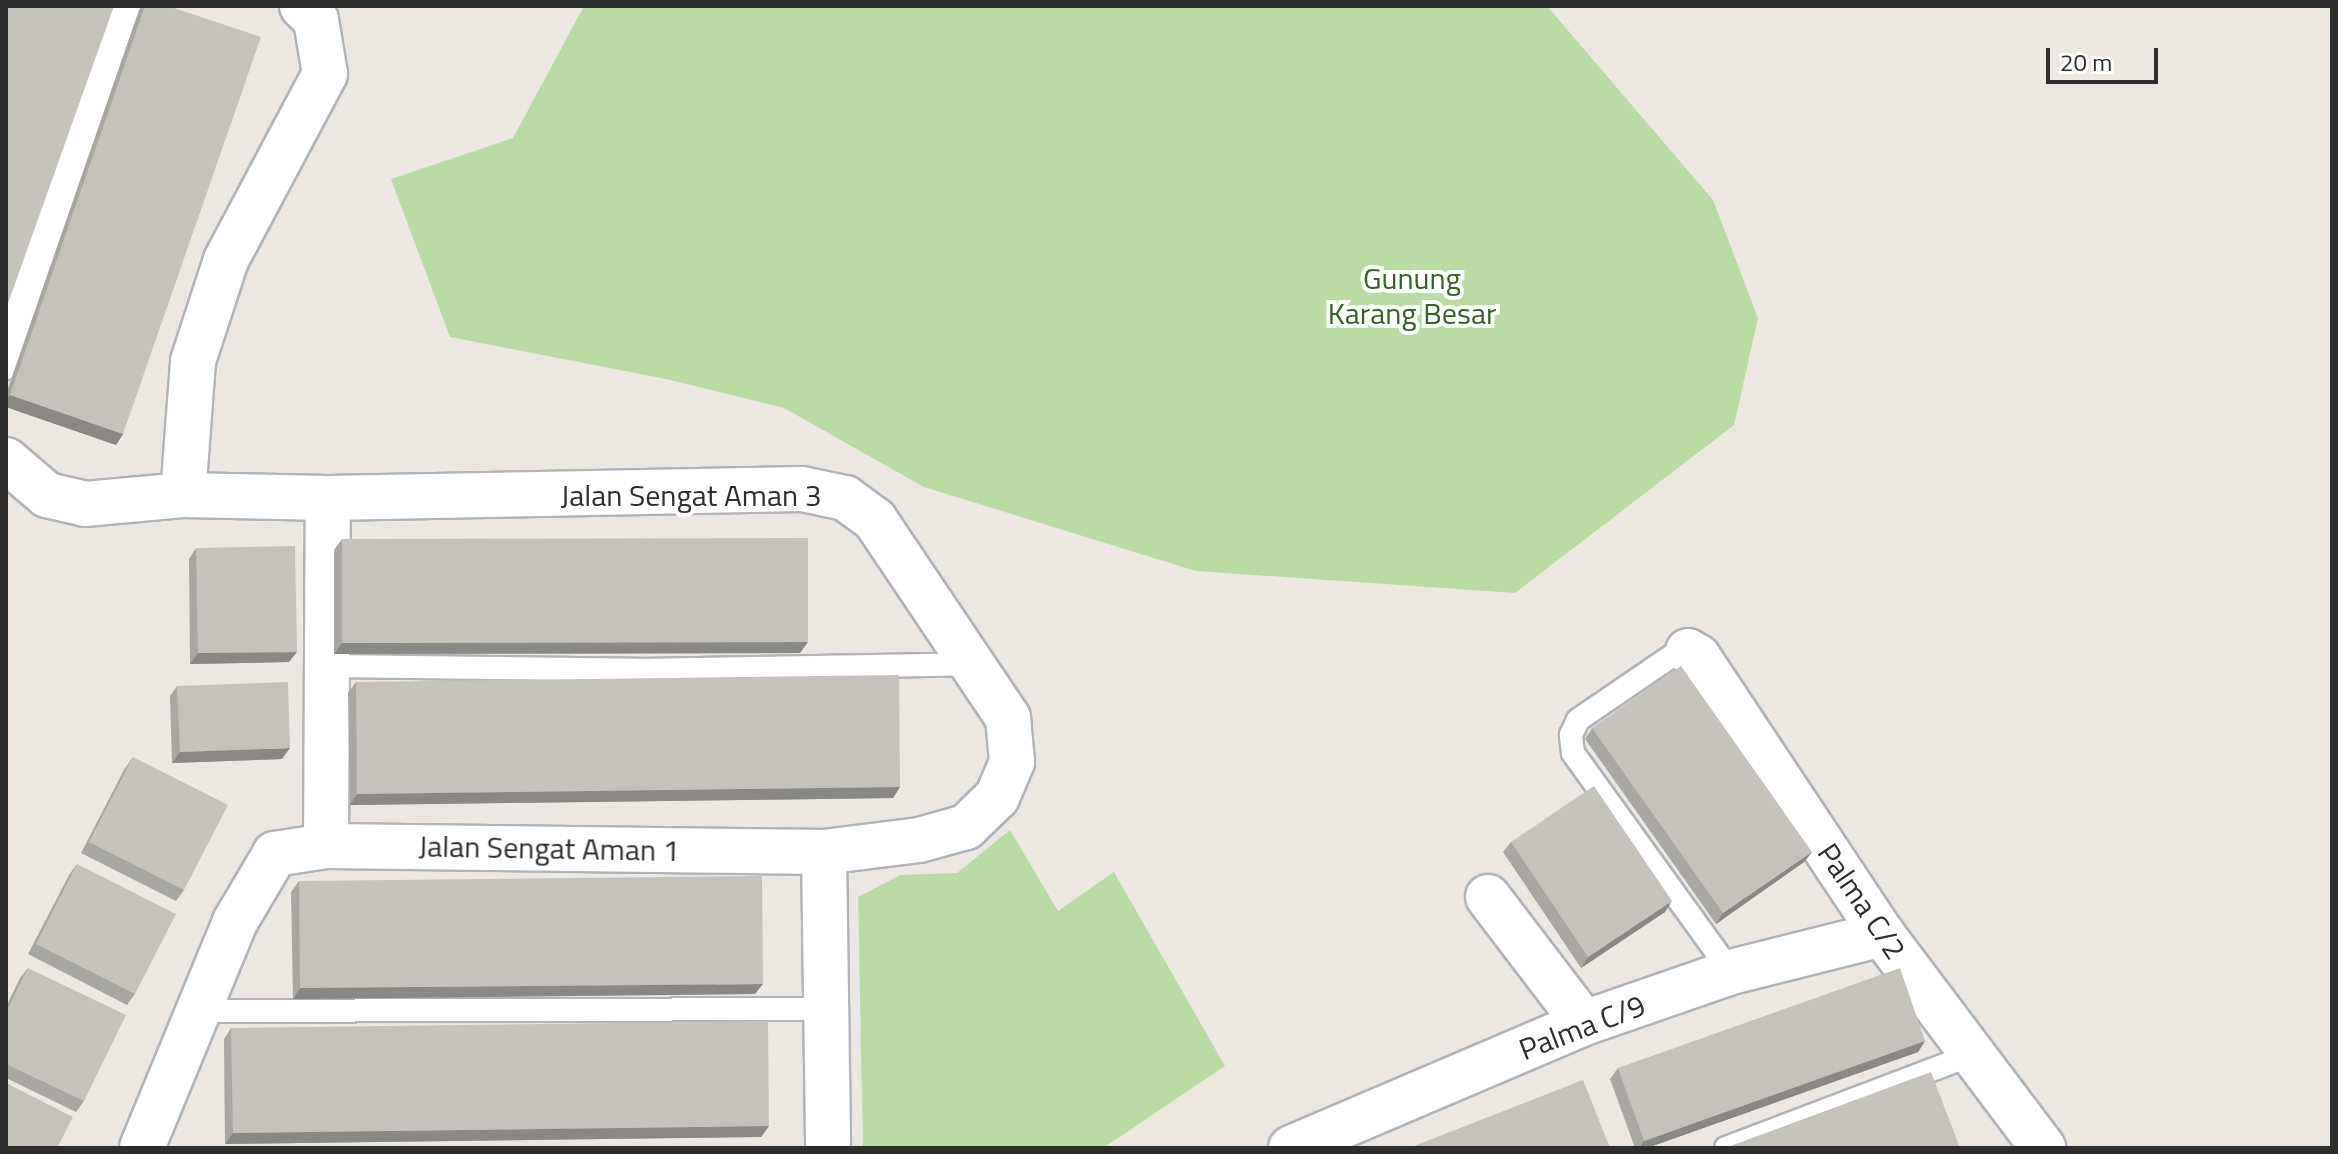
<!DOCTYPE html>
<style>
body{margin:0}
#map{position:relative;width:2338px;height:1154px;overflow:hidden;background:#ece7e1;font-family:"Titillium Web",sans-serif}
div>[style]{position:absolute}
.green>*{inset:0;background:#b9dca5}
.roads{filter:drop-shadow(2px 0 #b1b3bb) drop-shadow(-2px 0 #b1b3bb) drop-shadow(0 2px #b1b3bb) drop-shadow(0 -2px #b1b3bb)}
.service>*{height:22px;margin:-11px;padding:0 11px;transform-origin:11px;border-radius:11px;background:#fff}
.minor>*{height:44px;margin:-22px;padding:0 22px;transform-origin:22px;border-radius:22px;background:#fff}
.wall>*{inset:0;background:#a9a7a2}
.shaded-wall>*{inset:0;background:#8a8884}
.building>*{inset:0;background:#c5c2bc}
span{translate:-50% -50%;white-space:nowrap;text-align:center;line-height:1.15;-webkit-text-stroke:8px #fff;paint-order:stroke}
.park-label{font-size:30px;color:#336224}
.street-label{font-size:30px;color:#2d2d2d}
.frame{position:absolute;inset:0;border:8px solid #2d2d2d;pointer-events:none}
.scale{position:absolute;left:2046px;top:48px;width:112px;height:36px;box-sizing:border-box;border:4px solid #2d2d2d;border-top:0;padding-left:10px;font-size:24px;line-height:28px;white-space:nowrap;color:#2d2d2d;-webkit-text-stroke:6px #fff;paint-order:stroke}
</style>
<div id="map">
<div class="green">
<div style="clip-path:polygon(584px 6px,1547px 6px,1713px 200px,1758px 318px,1734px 425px,1515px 593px,1196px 571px,924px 487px,784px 408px,666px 379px,450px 337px,391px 179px,513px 138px)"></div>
<div style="clip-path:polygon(1010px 830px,1058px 911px,1114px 872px,1225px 1066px,1103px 1148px,863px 1148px,858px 897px,900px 875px,957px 873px)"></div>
</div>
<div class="roads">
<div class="service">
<div style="left:1688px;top:651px;width:9px;rotate:180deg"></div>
<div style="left:1679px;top:651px;width:122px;rotate:145.7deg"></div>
<div style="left:1578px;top:720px;width:17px;rotate:115deg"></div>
<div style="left:1571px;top:735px;width:18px;rotate:84deg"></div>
<div style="left:1573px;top:753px;width:270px;rotate:54.2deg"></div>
<div style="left:328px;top:666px;width:311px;rotate:0.7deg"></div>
<div style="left:639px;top:670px;width:333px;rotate:-1deg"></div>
<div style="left:197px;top:1011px;width:630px;rotate:-0.18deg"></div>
<div style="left:1726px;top:1148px;width:262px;rotate:-20.8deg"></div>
</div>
<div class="minor">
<div style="left:6px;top:357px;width:374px;rotate:-69.8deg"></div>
<div style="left:6px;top:460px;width:54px;rotate:40.5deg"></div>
<div style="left:47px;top:495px;width:39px;rotate:13deg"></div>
<div style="left:85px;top:504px;width:98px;rotate:-5.2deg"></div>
<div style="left:183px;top:495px;width:145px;rotate:1.2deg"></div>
<div style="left:328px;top:498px;width:474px;rotate:-1.1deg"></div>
<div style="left:802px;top:489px;width:44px;rotate:11.8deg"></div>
<div style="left:845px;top:498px;width:37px;rotate:36deg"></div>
<div style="left:875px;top:520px;width:239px;rotate:56.1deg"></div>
<div style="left:1008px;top:718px;width:44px;rotate:84.8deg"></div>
<div style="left:1012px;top:762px;width:38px;rotate:113deg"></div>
<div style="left:997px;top:797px;width:43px;rotate:135.9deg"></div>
<div style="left:966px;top:827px;width:49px;rotate:164.5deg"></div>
<div style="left:919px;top:840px;width:96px;rotate:172.8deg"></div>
<div style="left:824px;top:852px;width:498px;rotate:-179.3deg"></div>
<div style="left:326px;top:846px;width:52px;rotate:171.1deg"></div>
<div style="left:275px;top:854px;width:79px;rotate:120.5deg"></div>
<div style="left:235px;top:922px;width:244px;rotate:112.4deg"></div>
<div style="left:183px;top:495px;width:134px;rotate:-85.7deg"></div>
<div style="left:193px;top:361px;width:106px;rotate:-71.9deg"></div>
<div style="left:226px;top:260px;width:211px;rotate:-62deg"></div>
<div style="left:325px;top:74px;width:55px;rotate:-99.5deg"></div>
<div style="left:316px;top:20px;width:20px;rotate:-135deg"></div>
<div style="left:1688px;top:651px;width:12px;rotate:31deg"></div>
<div style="left:1698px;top:657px;width:333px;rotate:56.4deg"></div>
<div style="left:1882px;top:934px;width:268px;rotate:53deg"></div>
<div style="left:326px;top:846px;width:348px;rotate:-89.7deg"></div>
<div style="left:824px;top:852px;width:296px;rotate:89.2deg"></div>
<div style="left:1488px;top:897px;width:158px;rotate:52.7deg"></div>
<div style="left:1291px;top:1148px;width:319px;rotate:-23.1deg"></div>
<div style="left:1584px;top:1023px;width:156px;rotate:-19.1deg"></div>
<div style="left:1731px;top:972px;width:156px;rotate:-14.1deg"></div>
</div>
</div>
<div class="wall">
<div style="clip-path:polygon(142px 6px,168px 6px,123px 434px,116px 445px,6px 407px,6px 394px,139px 10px)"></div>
<div style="clip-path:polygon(342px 539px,800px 653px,334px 654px,334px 550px)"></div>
<div style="clip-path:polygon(196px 548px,289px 662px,190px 664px,189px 559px)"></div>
<div style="clip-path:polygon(356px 682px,900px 787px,893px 798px,350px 805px,348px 693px)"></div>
<div style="clip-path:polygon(177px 686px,282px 759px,172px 763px,170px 696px)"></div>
<div style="clip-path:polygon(1592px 728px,1812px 852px,1804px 862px,1716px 924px,1585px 739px)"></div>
<div style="clip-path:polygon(133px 757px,184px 890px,176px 901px,81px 853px,125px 768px)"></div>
<div style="clip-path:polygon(1511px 842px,1665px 912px,1581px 968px,1503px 852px)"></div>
<div style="clip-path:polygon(77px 864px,135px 994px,127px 1005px,28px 954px,69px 875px)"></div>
<div style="clip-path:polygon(299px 881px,755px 994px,293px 999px,291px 892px)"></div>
<div style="clip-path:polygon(28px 968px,84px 1101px,76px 1112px,6px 1078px,6px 1007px,20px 978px)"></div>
<div style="clip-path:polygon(231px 1028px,769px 1126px,761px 1137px,225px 1144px,224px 1039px)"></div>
<div style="clip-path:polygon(1925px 1041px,1918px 1052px,1647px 1148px,1635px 1148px,1610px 1079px,1618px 1068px)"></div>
</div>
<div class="shaded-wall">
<div style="clip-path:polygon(10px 395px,123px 434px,116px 445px,6px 407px,6px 400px)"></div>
<div style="clip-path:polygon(808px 642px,800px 653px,334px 654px,342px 643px)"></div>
<div style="clip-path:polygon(297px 652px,289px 662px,190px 664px,198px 653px)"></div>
<div style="clip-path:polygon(290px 748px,282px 759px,172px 763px,180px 752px)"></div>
<div style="clip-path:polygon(900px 787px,893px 798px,350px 805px,357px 794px)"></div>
<div style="clip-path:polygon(1812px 852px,1804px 862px,1716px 924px,1723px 913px)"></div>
<div style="clip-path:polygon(1672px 901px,1665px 912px,1581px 968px,1588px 957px)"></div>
<div style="clip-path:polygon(763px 984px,755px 994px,293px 999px,300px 988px)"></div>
<div style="clip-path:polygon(1925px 1041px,1918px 1052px,1647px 1148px,1639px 1148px,1644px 1141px)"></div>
<div style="clip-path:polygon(769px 1126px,761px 1137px,225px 1144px,233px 1133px)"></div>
</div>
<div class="building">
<div style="clip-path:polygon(6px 6px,114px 6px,6px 309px)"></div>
<div style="clip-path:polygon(145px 6px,168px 6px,261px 37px,123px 434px,10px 395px)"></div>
<div style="clip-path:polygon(808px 538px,808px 642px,342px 643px,342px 539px)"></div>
<div style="clip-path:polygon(295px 546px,297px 652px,198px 653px,196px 548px)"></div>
<div style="clip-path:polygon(1681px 666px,1812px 852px,1723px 913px,1592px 728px)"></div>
<div style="clip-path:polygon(899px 675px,900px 787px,357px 794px,356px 682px)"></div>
<div style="clip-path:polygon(288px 682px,290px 748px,180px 752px,177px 686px)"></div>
<div style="clip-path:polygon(133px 757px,228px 805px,184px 890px,89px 842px)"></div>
<div style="clip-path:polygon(1594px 786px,1672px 901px,1588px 957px,1511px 842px)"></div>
<div style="clip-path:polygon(77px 864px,176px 914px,135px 994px,36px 944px)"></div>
<div style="clip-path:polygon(762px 876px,763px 984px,300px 988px,299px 881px)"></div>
<div style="clip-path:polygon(28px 968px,126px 1015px,84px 1101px,6px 1064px,6px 1012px)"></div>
<div style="clip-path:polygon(1900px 968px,1925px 1041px,1644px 1141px,1618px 1068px)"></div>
<div style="clip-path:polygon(768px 1021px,769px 1126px,233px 1133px,231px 1028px)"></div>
<div style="clip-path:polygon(1931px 1072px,1960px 1148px,1725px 1148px)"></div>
<div style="clip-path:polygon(1583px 1080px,1610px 1148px,1409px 1148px)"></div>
<div style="clip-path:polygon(6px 1083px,73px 1117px,57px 1148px,6px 1148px)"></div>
</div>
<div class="park-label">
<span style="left:1412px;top:295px">Gunung<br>Karang Besar</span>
</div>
<div class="street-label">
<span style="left:691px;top:495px">Jalan Sengat Aman 3</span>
<span style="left:549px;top:848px;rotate:1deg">Jalan Sengat Aman 1</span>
<span style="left:1862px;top:901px;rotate:56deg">Palma C/2</span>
<span style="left:1582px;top:1027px;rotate:-21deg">Palma C/9</span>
</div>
<div class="frame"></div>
<div class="scale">20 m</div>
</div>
